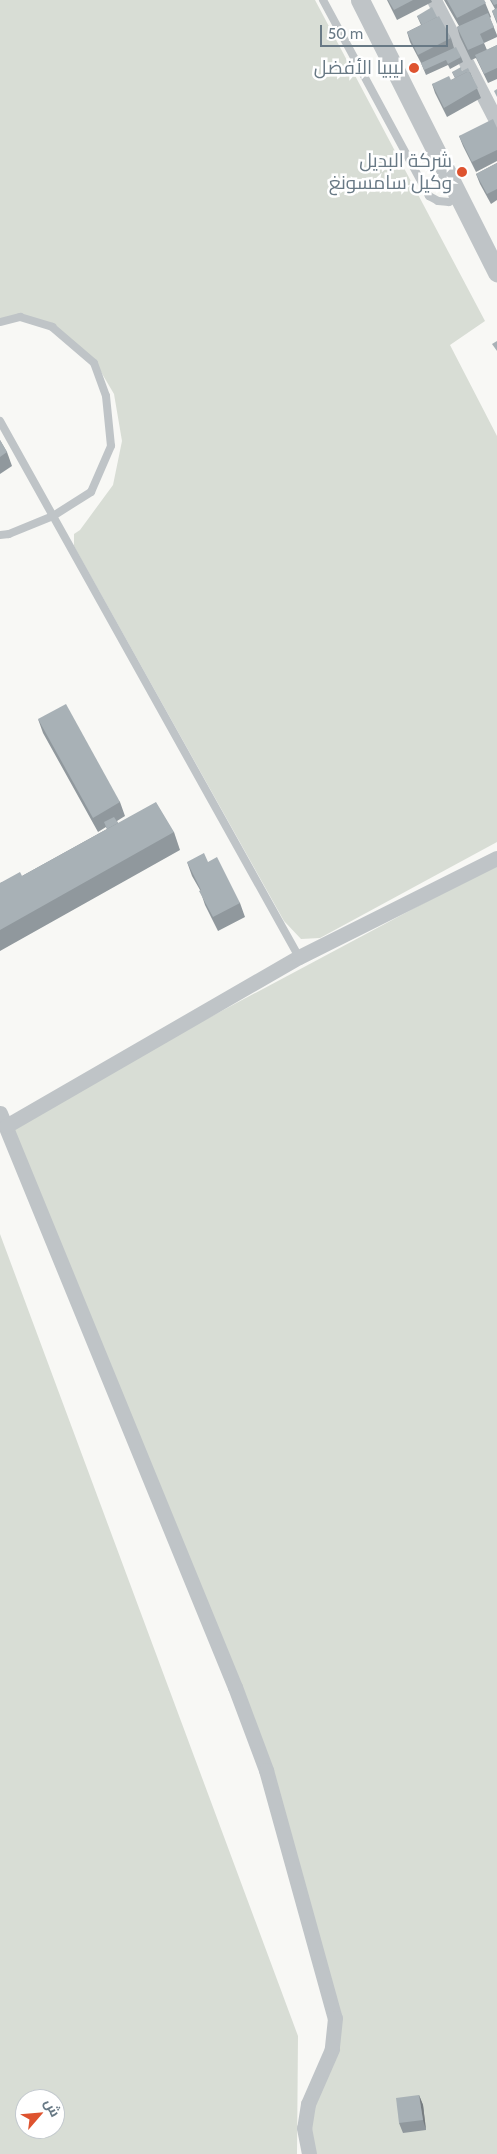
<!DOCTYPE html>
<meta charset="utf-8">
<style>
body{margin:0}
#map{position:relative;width:497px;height:2154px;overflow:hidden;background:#f8f8f5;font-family:Cabin,Cairo,sans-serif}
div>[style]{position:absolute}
.green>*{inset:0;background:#d8ddd5}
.service>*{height:8px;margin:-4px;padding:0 4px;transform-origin:4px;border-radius:4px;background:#bfc4c7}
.minor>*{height:15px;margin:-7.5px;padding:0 7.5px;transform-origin:7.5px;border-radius:7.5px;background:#bfc4c7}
.tertiary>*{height:19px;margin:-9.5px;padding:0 9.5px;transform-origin:9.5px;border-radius:9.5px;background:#bfc4c7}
.wall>*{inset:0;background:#90989d}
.shaded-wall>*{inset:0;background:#767c7f}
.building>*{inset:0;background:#a8b1b6}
.dots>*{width:14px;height:14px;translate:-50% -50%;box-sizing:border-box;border:2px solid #fff;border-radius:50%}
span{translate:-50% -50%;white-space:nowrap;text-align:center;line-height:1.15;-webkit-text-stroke:5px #fff;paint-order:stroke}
.poi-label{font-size:19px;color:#687985}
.right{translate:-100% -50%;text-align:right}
.north{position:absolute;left:15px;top:2089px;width:50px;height:50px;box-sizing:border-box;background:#fff;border:1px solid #c3c9ce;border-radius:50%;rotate:63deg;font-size:14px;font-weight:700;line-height:20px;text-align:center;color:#687985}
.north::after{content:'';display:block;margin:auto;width:18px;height:22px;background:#de532f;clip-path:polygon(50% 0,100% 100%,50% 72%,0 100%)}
.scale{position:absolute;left:320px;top:25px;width:128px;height:22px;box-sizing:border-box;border:2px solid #687985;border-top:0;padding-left:6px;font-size:15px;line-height:18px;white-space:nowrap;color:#687985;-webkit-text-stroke:4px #fff;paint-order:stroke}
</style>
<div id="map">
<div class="green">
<div style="clip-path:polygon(0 0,315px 0,485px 321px,450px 345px,497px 436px,497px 842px,320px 938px,301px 939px,284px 921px,74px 546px,74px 534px,80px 530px,113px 485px,122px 441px,114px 394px,94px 360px,44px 325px,22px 319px,0 320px)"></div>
<div style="clip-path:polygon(497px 864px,497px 2154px,309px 2154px,304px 2128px,335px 2018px,266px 1770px,6px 1126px)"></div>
<div style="clip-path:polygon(evenodd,0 1234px,298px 2036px,297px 2154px,0 2154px,0 1234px,25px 2099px,55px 2099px,55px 2129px,25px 2129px,25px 2099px)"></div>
</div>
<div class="service">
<div style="left:323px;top:0;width:223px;rotate:61.6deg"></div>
<div style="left:429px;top:196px;width:10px;rotate:29deg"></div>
<div style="left:438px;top:201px;width:11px;rotate:5deg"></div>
<div style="left:449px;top:202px;width:11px;rotate:-27deg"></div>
<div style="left:0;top:322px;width:21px;rotate:-14deg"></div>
<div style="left:20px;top:317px;width:34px;rotate:17deg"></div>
<div style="left:52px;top:327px;width:55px;rotate:40.6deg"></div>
<div style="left:94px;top:363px;width:35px;rotate:70deg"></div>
<div style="left:106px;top:396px;width:50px;rotate:84.3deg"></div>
<div style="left:111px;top:446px;width:50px;rotate:113.5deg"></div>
<div style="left:91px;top:492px;width:45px;rotate:147.7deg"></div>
<div style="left:53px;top:516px;width:48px;rotate:157.8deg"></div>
<div style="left:9px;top:534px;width:9px;rotate:174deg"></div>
<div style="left:0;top:421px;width:614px;rotate:60.85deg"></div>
</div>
<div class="minor">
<div style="left:434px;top:0;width:137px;rotate:62.7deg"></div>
<div style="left:0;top:1113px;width:620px;rotate:67.74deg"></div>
<div style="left:235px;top:1687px;width:89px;rotate:69.5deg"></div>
<div style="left:266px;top:1770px;width:257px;rotate:74.5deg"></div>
<div style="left:335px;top:2018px;width:31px;rotate:96deg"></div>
<div style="left:332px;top:2049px;width:60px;rotate:113.6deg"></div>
<div style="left:308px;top:2104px;width:24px;rotate:99deg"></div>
<div style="left:304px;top:2128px;width:26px;rotate:79deg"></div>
<div style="left:6px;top:1126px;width:338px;rotate:-30deg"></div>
<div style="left:299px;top:957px;width:221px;rotate:-26.6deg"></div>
</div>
<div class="tertiary">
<div style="left:360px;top:0;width:305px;rotate:63.3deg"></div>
</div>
<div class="wall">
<div style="clip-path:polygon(387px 0,431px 0,432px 2px,397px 20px)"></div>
<div style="clip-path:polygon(444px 0,484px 0,491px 17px,490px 18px,497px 35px,497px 37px,484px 43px,487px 50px,497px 45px,497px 79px,488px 83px,476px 58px,471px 60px,460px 37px,457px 27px,459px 26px)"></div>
<div style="clip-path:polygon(490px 0,497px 0,497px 24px,492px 11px,495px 9px)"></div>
<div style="clip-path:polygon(417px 16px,437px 17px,451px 38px,454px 48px,461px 57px,463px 62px,450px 69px,448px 65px,426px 75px,421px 63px,410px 42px,407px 32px,421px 25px)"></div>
<div style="clip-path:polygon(462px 71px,470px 72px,481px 98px,447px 117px,435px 93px,432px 84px,451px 80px,455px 78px,452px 72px)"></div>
<div style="clip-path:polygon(497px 128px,497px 161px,476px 172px,463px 146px,459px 136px)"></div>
<div style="clip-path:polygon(497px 163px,497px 200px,491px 204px,480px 184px,476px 174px)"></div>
<div style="clip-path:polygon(0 440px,7px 452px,12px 466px,0 474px)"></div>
<div style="clip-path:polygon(38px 719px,120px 802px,125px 816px,117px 821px,118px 823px,174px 832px,180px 850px,0 951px,0 883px,22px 876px,107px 829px,106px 827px,98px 832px,43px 733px)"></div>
<div style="clip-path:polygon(187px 862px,240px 903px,245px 917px,218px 931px,205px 905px,200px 890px,192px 876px)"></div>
<div style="clip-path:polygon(419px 2095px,423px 2105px,426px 2130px,403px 2133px,399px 2123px)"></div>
</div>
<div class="shaded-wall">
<div style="clip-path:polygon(419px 2095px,423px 2105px,426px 2130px,423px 2120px)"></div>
</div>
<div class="building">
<div style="clip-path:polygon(388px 0,413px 0,394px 10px)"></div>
<div style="clip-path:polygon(447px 0,484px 0,486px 3px,457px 18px)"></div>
<div style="clip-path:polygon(491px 0,497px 0,497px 4px,494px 5px)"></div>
<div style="clip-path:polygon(432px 7px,437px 17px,422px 25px,417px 16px)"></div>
<div style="clip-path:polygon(497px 8px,497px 22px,492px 11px)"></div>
<div style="clip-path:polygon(488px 13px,494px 27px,480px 34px,484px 43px,468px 50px,457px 27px)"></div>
<div style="clip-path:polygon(439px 16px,451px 38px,418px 55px,407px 32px)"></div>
<div style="clip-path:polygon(497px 45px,497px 68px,484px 74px,475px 55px)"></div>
<div style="clip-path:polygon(456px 47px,461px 57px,448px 64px,446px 60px,424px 70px,421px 63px)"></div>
<div style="clip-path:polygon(461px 67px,462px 71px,468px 68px,470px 72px,469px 71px,455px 78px,452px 72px)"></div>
<div style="clip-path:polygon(469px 71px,478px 88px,444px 108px,432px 84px,449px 76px,451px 80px)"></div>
<div style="clip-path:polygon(497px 89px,497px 97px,494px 91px)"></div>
<div style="clip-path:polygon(493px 119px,497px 128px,497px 150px,472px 162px,459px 136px)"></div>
<div style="clip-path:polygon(497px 163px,497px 189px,487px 194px,476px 174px)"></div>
<div style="clip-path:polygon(497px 341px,497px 351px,492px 344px)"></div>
<div style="clip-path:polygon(0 440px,7px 452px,0 457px)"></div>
<div style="clip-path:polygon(66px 704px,120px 802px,93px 818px,38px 719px)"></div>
<div style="clip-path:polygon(156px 802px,174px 832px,0 930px,0 883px,20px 872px,22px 876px)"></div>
<div style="clip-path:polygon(114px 817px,118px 823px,107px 829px,104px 822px)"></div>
<div style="clip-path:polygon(204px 853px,208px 862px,217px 857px,240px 903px,213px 917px,199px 891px,201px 890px,187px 862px)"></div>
<div style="clip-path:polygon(419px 2095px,423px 2120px,399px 2123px,396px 2098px)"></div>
</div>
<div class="dots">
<div style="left:414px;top:68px;background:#de532f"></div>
<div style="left:462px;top:172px;background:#de532f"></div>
</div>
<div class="poi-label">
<span class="right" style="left:404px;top:68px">ليبيا الأفضل</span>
<span class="right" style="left:452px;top:172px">شركة البديل<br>وكيل سامسونغ</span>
</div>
<div class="north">ش</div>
<div class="scale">50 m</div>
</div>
